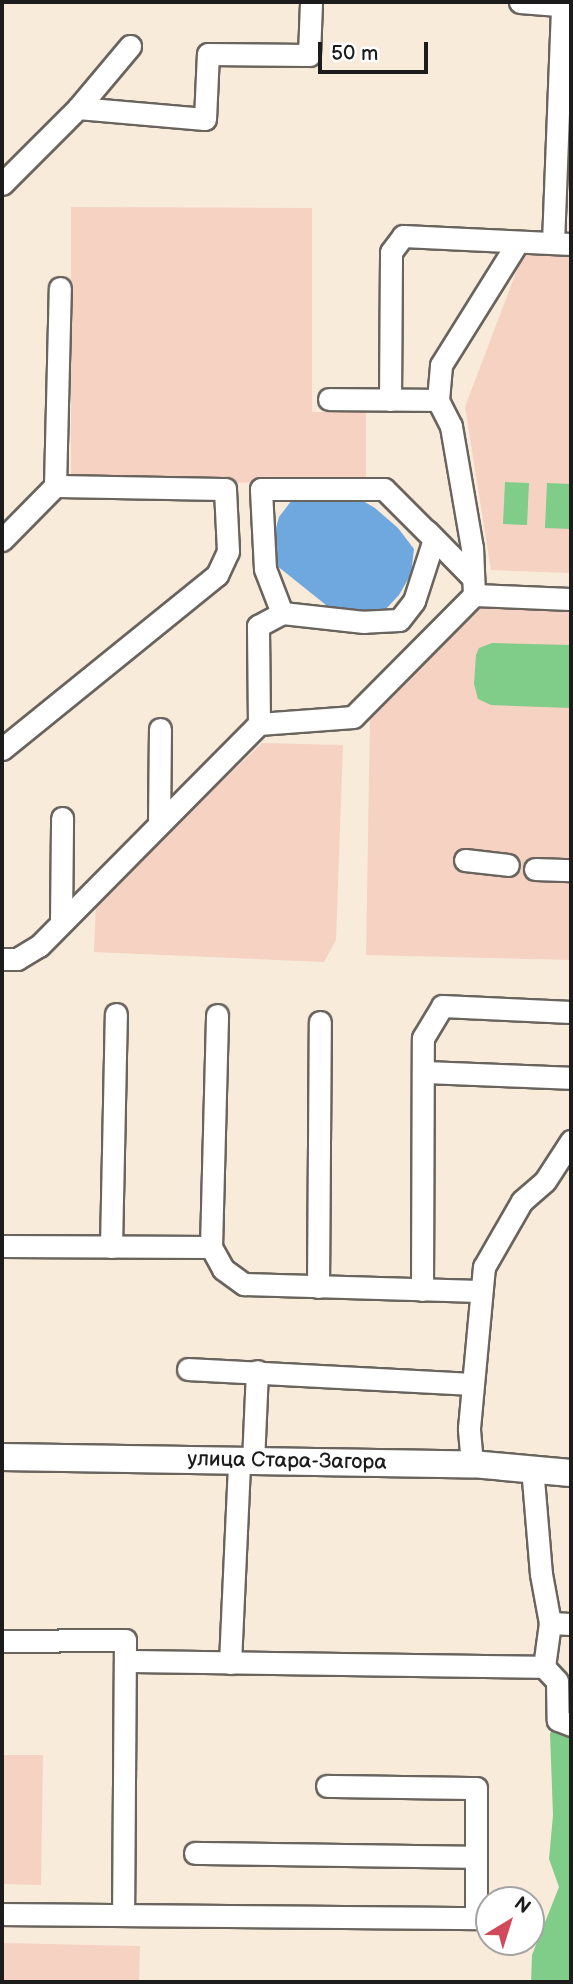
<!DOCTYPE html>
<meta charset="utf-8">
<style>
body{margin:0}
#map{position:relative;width:573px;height:1984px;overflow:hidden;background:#f9ebda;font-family:"Balsamiq Sans",sans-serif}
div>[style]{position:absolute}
.built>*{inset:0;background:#f5d2c2}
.green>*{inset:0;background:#80cc89}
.water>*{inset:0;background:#6fa8df}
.roads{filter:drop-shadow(2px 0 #69645e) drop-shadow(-2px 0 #69645e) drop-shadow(0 2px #69645e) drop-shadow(0 -2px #69645e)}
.minor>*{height:21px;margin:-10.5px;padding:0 10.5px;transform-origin:10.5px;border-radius:10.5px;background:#fff}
.major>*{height:26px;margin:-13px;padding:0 13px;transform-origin:13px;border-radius:13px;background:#fff}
span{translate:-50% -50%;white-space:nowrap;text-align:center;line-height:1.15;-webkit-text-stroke:6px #fff;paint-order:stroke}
.street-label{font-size:21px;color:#1c1c1c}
.frame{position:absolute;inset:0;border:4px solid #1c1c1c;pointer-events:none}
.north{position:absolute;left:475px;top:1886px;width:70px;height:70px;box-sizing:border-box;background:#fff;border:2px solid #a4a4a4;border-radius:50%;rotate:38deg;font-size:19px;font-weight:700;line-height:28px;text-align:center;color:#1c1c1c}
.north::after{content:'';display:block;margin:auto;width:24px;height:32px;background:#d1495b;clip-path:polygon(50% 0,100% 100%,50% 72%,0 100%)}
.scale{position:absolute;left:318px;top:42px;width:110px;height:32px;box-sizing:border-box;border:4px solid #1c1c1c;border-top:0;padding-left:9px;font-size:21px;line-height:24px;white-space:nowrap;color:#1c1c1c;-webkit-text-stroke:5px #fff;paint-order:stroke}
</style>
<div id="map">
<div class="built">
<div style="clip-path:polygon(71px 207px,312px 208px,312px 412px,366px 412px,366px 483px,71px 482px)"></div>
<div style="clip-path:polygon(523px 254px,571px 257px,571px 573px,491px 570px,465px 407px)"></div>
<div style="clip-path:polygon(479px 607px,571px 609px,571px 960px,366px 955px,370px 720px)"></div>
<div style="clip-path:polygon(262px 743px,343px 745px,336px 940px,324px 962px,94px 952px,96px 903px)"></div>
<div style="clip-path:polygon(2px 1755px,43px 1755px,41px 1885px,2px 1884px)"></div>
<div style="clip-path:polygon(2px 1943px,140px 1946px,139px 1982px,2px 1982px)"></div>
</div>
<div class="green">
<div style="clip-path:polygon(505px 482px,529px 483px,527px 525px,503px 524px)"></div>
<div style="clip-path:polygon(547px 483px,571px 484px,571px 529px,545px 528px)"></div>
<div style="clip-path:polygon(492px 643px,571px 645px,571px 708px,491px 705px,478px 699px,474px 684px,476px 655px,479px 648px)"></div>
<div style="clip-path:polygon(570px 1711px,571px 1982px,531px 1982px,532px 1955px,559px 1887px,549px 1859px,553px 1815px,550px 1733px)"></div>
</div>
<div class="water">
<div style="clip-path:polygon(351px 494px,375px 508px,398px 528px,414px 549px,411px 574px,399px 595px,384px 611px,336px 613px,276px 565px,272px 542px,279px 517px,295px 496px)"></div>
</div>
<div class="roads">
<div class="minor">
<div style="left:520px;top:2px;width:51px;rotate:4.5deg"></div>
<div style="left:78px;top:108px;width:127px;rotate:5deg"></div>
<div style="left:205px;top:119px;width:65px;rotate:-87.4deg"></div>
<div style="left:208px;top:54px;width:101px;rotate:0.6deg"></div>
<div style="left:309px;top:55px;width:53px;rotate:-87.8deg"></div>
<div style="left:2px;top:184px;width:107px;rotate:-45deg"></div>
<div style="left:78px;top:108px;width:81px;rotate:-50deg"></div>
<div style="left:553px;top:243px;width:238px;rotate:-87.8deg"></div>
<div style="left:329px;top:399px;width:109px;rotate:0.5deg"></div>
<div style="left:390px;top:400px;width:148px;rotate:-89.6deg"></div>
<div style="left:391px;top:252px;width:20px;rotate:-53deg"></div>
<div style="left:403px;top:236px;width:168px;rotate:2.7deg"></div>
<div style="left:261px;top:489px;width:123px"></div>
<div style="left:384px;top:489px;width:71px;rotate:45deg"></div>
<div style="left:434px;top:539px;width:65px;rotate:107.9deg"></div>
<div style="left:414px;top:601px;width:24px;rotate:128deg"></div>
<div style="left:399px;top:620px;width:35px;rotate:177deg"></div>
<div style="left:364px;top:622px;width:82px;rotate:-173.7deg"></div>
<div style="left:282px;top:613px;width:47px;rotate:-111.1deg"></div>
<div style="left:265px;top:569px;width:80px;rotate:-92.9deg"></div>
<div style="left:427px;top:531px;width:66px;rotate:45.6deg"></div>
<div style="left:2px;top:540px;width:76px;rotate:-45.5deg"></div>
<div style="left:55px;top:486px;width:198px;rotate:-88.6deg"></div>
<div style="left:474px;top:595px;width:97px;rotate:2.4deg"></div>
<div style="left:259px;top:724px;width:98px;rotate:-90.6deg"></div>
<div style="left:258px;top:626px;width:27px;rotate:-28deg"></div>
<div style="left:2px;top:749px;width:277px;rotate:-39deg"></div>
<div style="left:217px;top:575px;width:26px;rotate:-65deg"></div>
<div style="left:228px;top:551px;width:62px;rotate:-92.8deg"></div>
<div style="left:225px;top:489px;width:170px;rotate:-179deg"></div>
<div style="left:159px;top:824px;width:95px;rotate:-89.4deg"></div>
<div style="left:465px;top:860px;width:43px;rotate:6.6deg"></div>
<div style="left:535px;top:869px;width:36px;rotate:2deg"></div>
<div style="left:61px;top:921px;width:103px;rotate:-89.4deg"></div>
<div style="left:2px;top:959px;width:15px"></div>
<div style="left:17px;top:959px;width:26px;rotate:-31deg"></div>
<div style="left:39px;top:946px;width:313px;rotate:-45.3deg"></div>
<div style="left:259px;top:724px;width:94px;rotate:-4.3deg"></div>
<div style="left:353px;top:717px;width:172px;rotate:-45.2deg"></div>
<div style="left:474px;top:595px;width:47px;rotate:-92.4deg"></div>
<div style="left:472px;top:548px;width:124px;rotate:-99.8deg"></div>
<div style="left:451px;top:426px;width:29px;rotate:-117deg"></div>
<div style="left:438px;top:400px;width:35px;rotate:-85deg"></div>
<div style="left:441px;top:365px;width:145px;rotate:-58deg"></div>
<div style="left:423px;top:1072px;width:148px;rotate:2.3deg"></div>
<div style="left:2px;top:1246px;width:209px;rotate:0.3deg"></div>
<div style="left:211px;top:1247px;width:25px;rotate:61deg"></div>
<div style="left:223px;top:1269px;width:26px;rotate:36deg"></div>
<div style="left:244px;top:1284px;width:236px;rotate:1.7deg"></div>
<div style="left:111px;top:1247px;width:233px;rotate:-88.8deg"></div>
<div style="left:211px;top:1247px;width:232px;rotate:-88.5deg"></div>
<div style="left:318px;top:1287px;width:265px;rotate:-89.6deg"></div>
<div style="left:422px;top:1290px;width:252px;rotate:-89.8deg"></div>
<div style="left:423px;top:1038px;width:37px;rotate:-59deg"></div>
<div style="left:442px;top:1006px;width:129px;rotate:2.7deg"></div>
<div style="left:188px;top:1369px;width:284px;rotate:3deg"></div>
<div style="left:253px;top:1462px;width:91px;rotate:-87.5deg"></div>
<div style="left:472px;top:1464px;width:36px;rotate:-95deg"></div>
<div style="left:469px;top:1428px;width:162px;rotate:-84.7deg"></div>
<div style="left:484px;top:1267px;width:76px;rotate:-60.1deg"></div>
<div style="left:522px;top:1201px;width:30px;rotate:-41deg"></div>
<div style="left:545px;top:1181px;width:48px;rotate:-57deg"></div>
<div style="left:532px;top:1467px;width:107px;rotate:85.2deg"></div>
<div style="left:541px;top:1574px;width:50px;rotate:79.6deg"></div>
<div style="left:550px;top:1623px;width:44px;rotate:97.8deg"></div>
<div style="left:544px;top:1667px;width:19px;rotate:47deg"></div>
<div style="left:557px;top:1681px;width:39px;rotate:89deg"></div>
<div style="left:558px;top:1720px;width:14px;rotate:21deg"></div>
<div style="left:550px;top:1623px;width:21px;rotate:3deg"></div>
<div style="left:2px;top:1641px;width:123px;rotate:-0.5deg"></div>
<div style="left:125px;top:1640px;width:275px;rotate:90.4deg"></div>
<div style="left:125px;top:1661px;width:419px;rotate:0.8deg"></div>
<div style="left:230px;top:1663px;width:202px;rotate:-87.4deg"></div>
<div style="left:195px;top:1853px;width:281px;rotate:0.8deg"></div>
<div style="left:2px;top:1914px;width:474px;rotate:0.5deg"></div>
<div style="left:476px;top:1918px;width:130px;rotate:-90deg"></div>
<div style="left:476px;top:1788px;width:149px;rotate:-179.2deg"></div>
</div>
<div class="major">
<div style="left:2px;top:1457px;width:470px;rotate:0.9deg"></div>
<div style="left:472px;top:1464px;width:99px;rotate:5.2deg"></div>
</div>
</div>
<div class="street-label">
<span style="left:287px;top:1461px;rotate:1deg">улица Стара-Загора</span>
</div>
<div class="frame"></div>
<div class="north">N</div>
<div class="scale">50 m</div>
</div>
